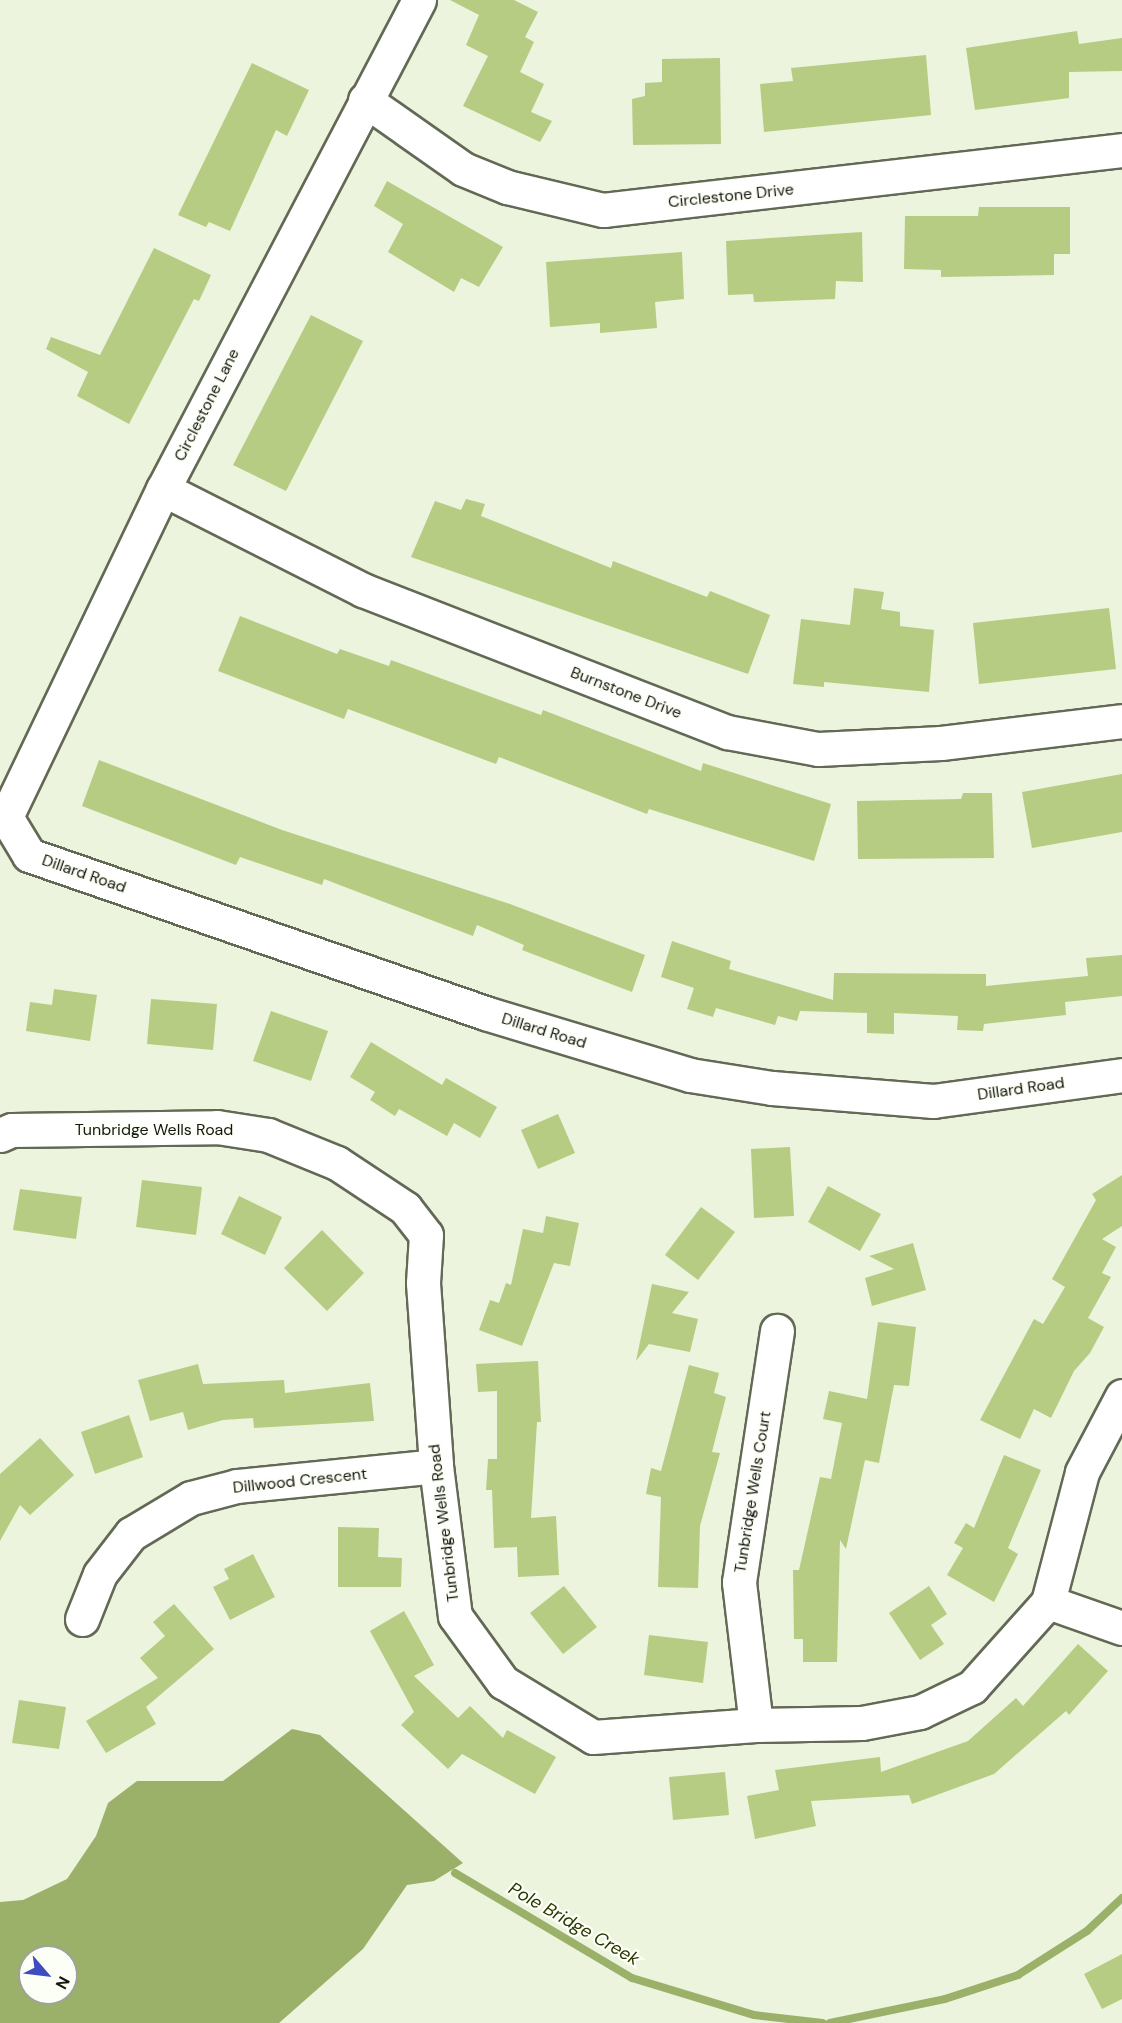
<!DOCTYPE html>
<style>
body{margin:0}
#map{position:relative;width:1122px;height:2023px;overflow:hidden;background:#ecf4dd;font-family:"DM Sans",sans-serif}
div>[style]{position:absolute}
.water>*{inset:0;background:#9bb169}
.stream>*{height:8px;margin:-4px;padding:0 4px;transform-origin:4px;border-radius:4px;background:#9bb169}
.building>*{inset:0;background:#b6cc83}
.roads{filter:drop-shadow(2px 0 #626955) drop-shadow(-2px 0 #626955) drop-shadow(0 2px #626955) drop-shadow(0 -2px #626955)}
.minor>*{height:33px;margin:-16.5px;padding:0 16.5px;transform-origin:16.5px;border-radius:16.5px;background:#fff}
span{translate:-50% -50%;white-space:nowrap;text-align:center;line-height:1.15;-webkit-text-stroke:4.5px #fcfff6;paint-order:stroke}
.street-label{font-size:16px;color:#14160f}
.water-label{font-size:18px;color:#293600;font-style:italic}
.north{position:absolute;left:18px;top:1945px;width:60px;height:60px;box-sizing:border-box;background:#fcfff6;border:2px solid #9fa29a;border-radius:50%;rotate:118deg;font-size:16px;font-weight:700;line-height:24px;text-align:center;color:#14160f}
.north::after{content:'';display:block;margin:auto;width:21px;height:27px;background:#3f4cc0;clip-path:polygon(50% 0,100% 100%,50% 72%,0 100%)}
</style>
<div id="map">
<div class="water">
<div style="clip-path:polygon(evenodd,292px 1729px,320px 1735px,463px 1863px,434px 1881px,407px 1885px,363px 1949px,279px 2023px,0 2023px,0 1902px,23px 1900px,67px 1879px,96px 1836px,108px 1803px,137px 1781px,223px 1781px,292px 1729px,30px 1957px,66px 1957px,66px 1993px,30px 1993px,30px 1957px)"></div>
</div>
<div class="stream">
<div style="left:455px;top:1873px;width:206px;rotate:30.7deg"></div>
<div style="left:632px;top:1978px;width:127px;rotate:16.9deg"></div>
<div style="left:754px;top:2015px;width:69px;rotate:6.6deg"></div>
<div style="left:830px;top:2023px;width:117px;rotate:-11.8deg"></div>
<div style="left:945px;top:1999px;width:77px;rotate:-18.2deg"></div>
<div style="left:1018px;top:1975px;width:82px;rotate:-32.5deg"></div>
<div style="left:1087px;top:1931px;width:48px;rotate:-43.3deg"></div>
</div>
<div class="building">
<div style="clip-path:polygon(450px 0,514px 0,538px 12px,525px 37px,534px 42px,520px 72px,544px 84px,531px 112px,552px 121px,540px 142px,463px 106px,488px 56px,466px 45px,479px 15px)"></div>
<div style="clip-path:polygon(1077px 31px,1079px 44px,1122px 38px,1122px 71px,1069px 72px,1069px 98px,975px 110px,966px 48px)"></div>
<div style="clip-path:polygon(926px 55px,931px 115px,764px 132px,760px 84px,793px 81px,791px 68px)"></div>
<div style="clip-path:polygon(720px 58px,721px 144px,633px 145px,632px 99px,645px 96px,645px 83px,662px 82px,662px 59px)"></div>
<div style="clip-path:polygon(252px 63px,309px 90px,287px 136px,276px 130px,230px 231px,209px 222px,206px 227px,178px 215px)"></div>
<div style="clip-path:polygon(387px 181px,503px 247px,479px 287px,461px 278px,454px 292px,388px 252px,403px 224px,374px 206px)"></div>
<div style="clip-path:polygon(979px 207px,1070px 207px,1070px 254px,1054px 254px,1054px 275px,941px 277px,941px 270px,904px 269px,905px 216px,978px 216px)"></div>
<div style="clip-path:polygon(862px 232px,863px 282px,836px 281px,835px 299px,754px 302px,753px 294px,728px 295px,726px 241px)"></div>
<div style="clip-path:polygon(154px 248px,211px 275px,199px 301px,194px 299px,129px 424px,77px 396px,88px 372px,46px 349px,51px 337px,100px 355px)"></div>
<div style="clip-path:polygon(682px 252px,684px 299px,655px 302px,657px 328px,600px 333px,600px 323px,550px 327px,546px 262px)"></div>
<div style="clip-path:polygon(311px 315px,363px 341px,286px 491px,233px 465px)"></div>
<div style="clip-path:polygon(466px 499px,485px 504px,481px 516px,611px 568px,613px 561px,707px 597px,710px 591px,770px 615px,748px 674px,411px 557px,435px 501px,461px 510px)"></div>
<div style="clip-path:polygon(854px 588px,884px 592px,881px 609px,900px 612px,900px 626px,934px 630px,929px 692px,824px 682px,824px 687px,793px 684px,801px 619px,850px 625px)"></div>
<div style="clip-path:polygon(1109px 608px,1116px 669px,979px 684px,973px 623px)"></div>
<div style="clip-path:polygon(240px 616px,337px 654px,340px 649px,389px 666px,391px 660px,541px 715px,543px 710px,701px 771px,703px 763px,831px 804px,814px 861px,649px 809px,647px 814px,499px 757px,496px 764px,348px 709px,344px 719px,218px 671px)"></div>
<div style="clip-path:polygon(99px 760px,282px 830px,510px 904px,645px 955px,632px 992px,522px 950px,524px 945px,477px 925px,473px 936px,324px 879px,322px 885px,240px 857px,236px 865px,82px 806px)"></div>
<div style="clip-path:polygon(1122px 774px,1122px 832px,1032px 848px,1022px 792px)"></div>
<div style="clip-path:polygon(963px 793px,992px 793px,994px 858px,858px 859px,857px 801px,961px 799px)"></div>
<div style="clip-path:polygon(672px 941px,731px 961px,729px 969px,833px 1000px,834px 973px,986px 974px,986px 986px,1088px 976px,1086px 958px,1122px 955px,1122px 996px,1065px 1002px,1066px 1015px,984px 1024px,983px 1031px,957px 1030px,958px 1016px,894px 1013px,894px 1034px,867px 1033px,867px 1013px,800px 1011px,797px 1021px,778px 1016px,775px 1025px,716px 1008px,713px 1017px,687px 1009px,694px 988px,661px 977px)"></div>
<div style="clip-path:polygon(54px 989px,97px 995px,90px 1041px,26px 1031px,30px 1002px,52px 1005px)"></div>
<div style="clip-path:polygon(151px 999px,217px 1004px,213px 1050px,147px 1044px)"></div>
<div style="clip-path:polygon(271px 1011px,328px 1031px,311px 1081px,253px 1061px)"></div>
<div style="clip-path:polygon(371px 1042px,442px 1085px,446px 1078px,497px 1107px,480px 1138px,454px 1123px,447px 1136px,399px 1109px,395px 1116px,370px 1100px,375px 1092px,350px 1077px)"></div>
<div style="clip-path:polygon(558px 1114px,575px 1153px,538px 1169px,521px 1130px)"></div>
<div style="clip-path:polygon(790px 1147px,794px 1216px,754px 1218px,751px 1149px)"></div>
<div style="clip-path:polygon(1122px 1175px,1122px 1226px,1102px 1239px,1116px 1247px,1102px 1273px,1111px 1277px,1088px 1318px,1104px 1327px,1090px 1353px,1074px 1371px,1051px 1418px,1034px 1409px,1020px 1439px,980px 1420px,1034px 1319px,1043px 1324px,1065px 1287px,1052px 1279px,1096px 1200px,1092px 1194px)"></div>
<div style="clip-path:polygon(142px 1180px,202px 1187px,196px 1235px,136px 1227px)"></div>
<div style="clip-path:polygon(828px 1186px,881px 1214px,860px 1251px,808px 1222px)"></div>
<div style="clip-path:polygon(20px 1189px,82px 1197px,76px 1239px,13px 1230px)"></div>
<div style="clip-path:polygon(239px 1196px,282px 1217px,265px 1255px,221px 1234px)"></div>
<div style="clip-path:polygon(701px 1207px,735px 1232px,698px 1280px,665px 1255px)"></div>
<div style="clip-path:polygon(546px 1216px,579px 1223px,570px 1266px,554px 1263px,522px 1346px,479px 1330px,490px 1300px,499px 1303px,506px 1283px,511px 1285px,523px 1229px,543px 1233px)"></div>
<div style="clip-path:polygon(322px 1230px,364px 1273px,327px 1311px,284px 1268px)"></div>
<div style="clip-path:polygon(913px 1243px,926px 1290px,872px 1306px,865px 1278px,894px 1269px,869px 1256px)"></div>
<div style="clip-path:polygon(652px 1284px,689px 1292px,672px 1313px,698px 1319px,690px 1352px,649px 1344px,636px 1361px)"></div>
<div style="clip-path:polygon(878px 1322px,916px 1327px,909px 1386px,894px 1385px,879px 1463px,865px 1460px,846px 1549px,840px 1540px,837px 1662px,803px 1662px,803px 1639px,794px 1639px,793px 1570px,799px 1570px,820px 1477px,831px 1479px,842px 1423px,823px 1419px,829px 1391px,867px 1399px)"></div>
<div style="clip-path:polygon(538px 1361px,541px 1422px,537px 1422px,531px 1518px,556px 1516px,559px 1575px,518px 1577px,517px 1547px,494px 1548px,492px 1490px,486px 1490px,488px 1459px,497px 1459px,497px 1391px,478px 1392px,476px 1364px)"></div>
<div style="clip-path:polygon(198px 1364px,203px 1384px,284px 1380px,285px 1393px,370px 1383px,374px 1421px,254px 1428px,253px 1418px,223px 1420px,188px 1430px,183px 1412px,150px 1421px,138px 1380px)"></div>
<div style="clip-path:polygon(689px 1365px,719px 1373px,714px 1393px,726px 1397px,712px 1452px,720px 1453px,700px 1526px,698px 1588px,658px 1587px,661px 1497px,646px 1494px,651px 1468px,661px 1471px)"></div>
<div style="clip-path:polygon(129px 1415px,143px 1457px,95px 1474px,81px 1432px)"></div>
<div style="clip-path:polygon(40px 1438px,74px 1475px,30px 1515px,20px 1505px,0 1541px,0 1474px)"></div>
<div style="clip-path:polygon(1004px 1455px,1041px 1470px,1008px 1548px,1018px 1554px,994px 1602px,947px 1575px,963px 1548px,954px 1543px,966px 1523px,974px 1528px)"></div>
<div style="clip-path:polygon(338px 1527px,379px 1528px,378px 1557px,402px 1558px,401px 1587px,338px 1587px)"></div>
<div style="clip-path:polygon(253px 1554px,275px 1597px,230px 1620px,213px 1587px,229px 1579px,224px 1569px)"></div>
<div style="clip-path:polygon(564px 1586px,597px 1627px,563px 1654px,530px 1613px)"></div>
<div style="clip-path:polygon(929px 1586px,947px 1614px,931px 1625px,944px 1644px,920px 1660px,889px 1613px)"></div>
<div style="clip-path:polygon(174px 1604px,214px 1649px,146px 1707px,156px 1724px,106px 1753px,86px 1721px,158px 1678px,140px 1658px,165px 1636px,153px 1622px)"></div>
<div style="clip-path:polygon(404px 1611px,434px 1665px,414px 1676px,458px 1718px,470px 1706px,503px 1738px,507px 1730px,556px 1757px,535px 1794px,462px 1754px,448px 1769px,401px 1725px,414px 1712px,370px 1631px)"></div>
<div style="clip-path:polygon(649px 1635px,708px 1642px,703px 1683px,644px 1675px)"></div>
<div style="clip-path:polygon(1078px 1644px,1108px 1671px,1069px 1715px,1066px 1711px,994px 1774px,912px 1804px,909px 1795px,811px 1801px,816px 1826px,755px 1839px,747px 1796px,779px 1790px,775px 1770px,880px 1757px,881px 1772px,968px 1741px,1016px 1698px,1023px 1706px)"></div>
<div style="clip-path:polygon(19px 1700px,66px 1707px,59px 1749px,12px 1743px)"></div>
<div style="clip-path:polygon(725px 1772px,729px 1815px,673px 1820px,669px 1777px)"></div>
<div style="clip-path:polygon(1122px 1954px,1122px 1999px,1102px 2009px,1084px 1974px)"></div>
</div>
<div class="roads">
<div class="minor">
<div style="left:419px;top:0;width:552px;rotate:117.63deg"></div>
<div style="left:163px;top:489px;width:364px;rotate:115.6deg"></div>
<div style="left:6px;top:817px;width:44px;rotate:58.8deg"></div>
<div style="left:29px;top:855px;width:483px;rotate:19.1deg"></div>
<div style="left:485px;top:1013px;width:214px;rotate:16.8deg"></div>
<div style="left:690px;top:1075px;width:83px;rotate:9deg"></div>
<div style="left:772px;top:1088px;width:162px;rotate:4.6deg"></div>
<div style="left:933px;top:1101px;width:191px;rotate:-7.8deg"></div>
<div style="left:365px;top:100px;width:120px;rotate:35.1deg"></div>
<div style="left:463px;top:169px;width:48px;rotate:22.2deg"></div>
<div style="left:507px;top:187px;width:99px;rotate:13.5deg"></div>
<div style="left:603px;top:210px;width:522px;rotate:-6.59deg"></div>
<div style="left:163px;top:489px;width:224px;rotate:26.8deg"></div>
<div style="left:363px;top:590px;width:391px;rotate:21.3deg"></div>
<div style="left:727px;top:732px;width:93px;rotate:10.6deg"></div>
<div style="left:818px;top:749px;width:123px;rotate:-2.8deg"></div>
<div style="left:941px;top:743px;width:182px;rotate:-6.9deg"></div>
<div style="left:0;top:1135px;width:13px;rotate:-23deg"></div>
<div style="left:12px;top:1130px;width:205px;rotate:-0.8deg"></div>
<div style="left:217px;top:1127px;width:52px;rotate:8.9deg"></div>
<div style="left:268px;top:1135px;width:74px;rotate:22.1deg"></div>
<div style="left:337px;top:1163px;width:82px;rotate:33.5deg"></div>
<div style="left:405px;top:1208px;width:34px;rotate:52deg"></div>
<div style="left:426px;top:1235px;width:48px;rotate:93.6deg"></div>
<div style="left:423px;top:1283px;width:183px;rotate:85.9deg"></div>
<div style="left:436px;top:1466px;width:151px;rotate:82.8deg"></div>
<div style="left:455px;top:1616px;width:82px;rotate:54deg"></div>
<div style="left:503px;top:1682px;width:105px;rotate:31.4deg"></div>
<div style="left:593px;top:1737px;width:163px;rotate:-4.2deg"></div>
<div style="left:756px;top:1725px;width:106px;rotate:-1.1deg"></div>
<div style="left:862px;top:1723px;width:59px;rotate:-10.7deg"></div>
<div style="left:920px;top:1712px;width:58px;rotate:-25.7deg"></div>
<div style="left:972px;top:1687px;width:114px;rotate:-48.2deg"></div>
<div style="left:1048px;top:1602px;width:134px;rotate:-75.3deg"></div>
<div style="left:1082px;top:1472px;width:86px;rotate:-62.2deg"></div>
<div style="left:1048px;top:1602px;width:78px;rotate:19.4deg"></div>
<div style="left:82px;top:1619px;width:48px;rotate:-68.2deg"></div>
<div style="left:100px;top:1574px;width:51px;rotate:-52.2deg"></div>
<div style="left:131px;top:1534px;width:70px;rotate:-31deg"></div>
<div style="left:191px;top:1498px;width:48px;rotate:-14.6deg"></div>
<div style="left:237px;top:1486px;width:200px;rotate:-5.7deg"></div>
<div style="left:756px;top:1725px;width:144px;rotate:-96.8deg"></div>
<div style="left:739px;top:1582px;width:254px;rotate:-81.4deg"></div>
</div>
</div>
<div class="street-label">
<span style="left:731px;top:196px;rotate:-6deg">Circlestone Drive</span>
<span style="left:207px;top:405px;rotate:-63deg">Circlestone Lane</span>
<span style="left:626px;top:693px;rotate:21deg">Burnstone Drive</span>
<span style="left:84px;top:874px;rotate:19deg">Dillard Road</span>
<span style="left:544px;top:1031px;rotate:17deg">Dillard Road</span>
<span style="left:1021px;top:1089px;rotate:-8deg">Dillard Road</span>
<span style="left:154px;top:1130px">Tunbridge Wells Road</span>
<span style="left:300px;top:1481px;rotate:-6deg">Dillwood Crescent</span>
<span style="left:753px;top:1492px;rotate:-81deg">Tunbridge Wells Court</span>
<span style="left:444px;top:1523px;rotate:-97deg">Tunbridge Wells Road</span>
</div>
<div class="water-label">
<span style="left:574px;top:1924px;rotate:30deg">Pole Bridge Creek</span>
</div>
<div class="north">N</div>
</div>
